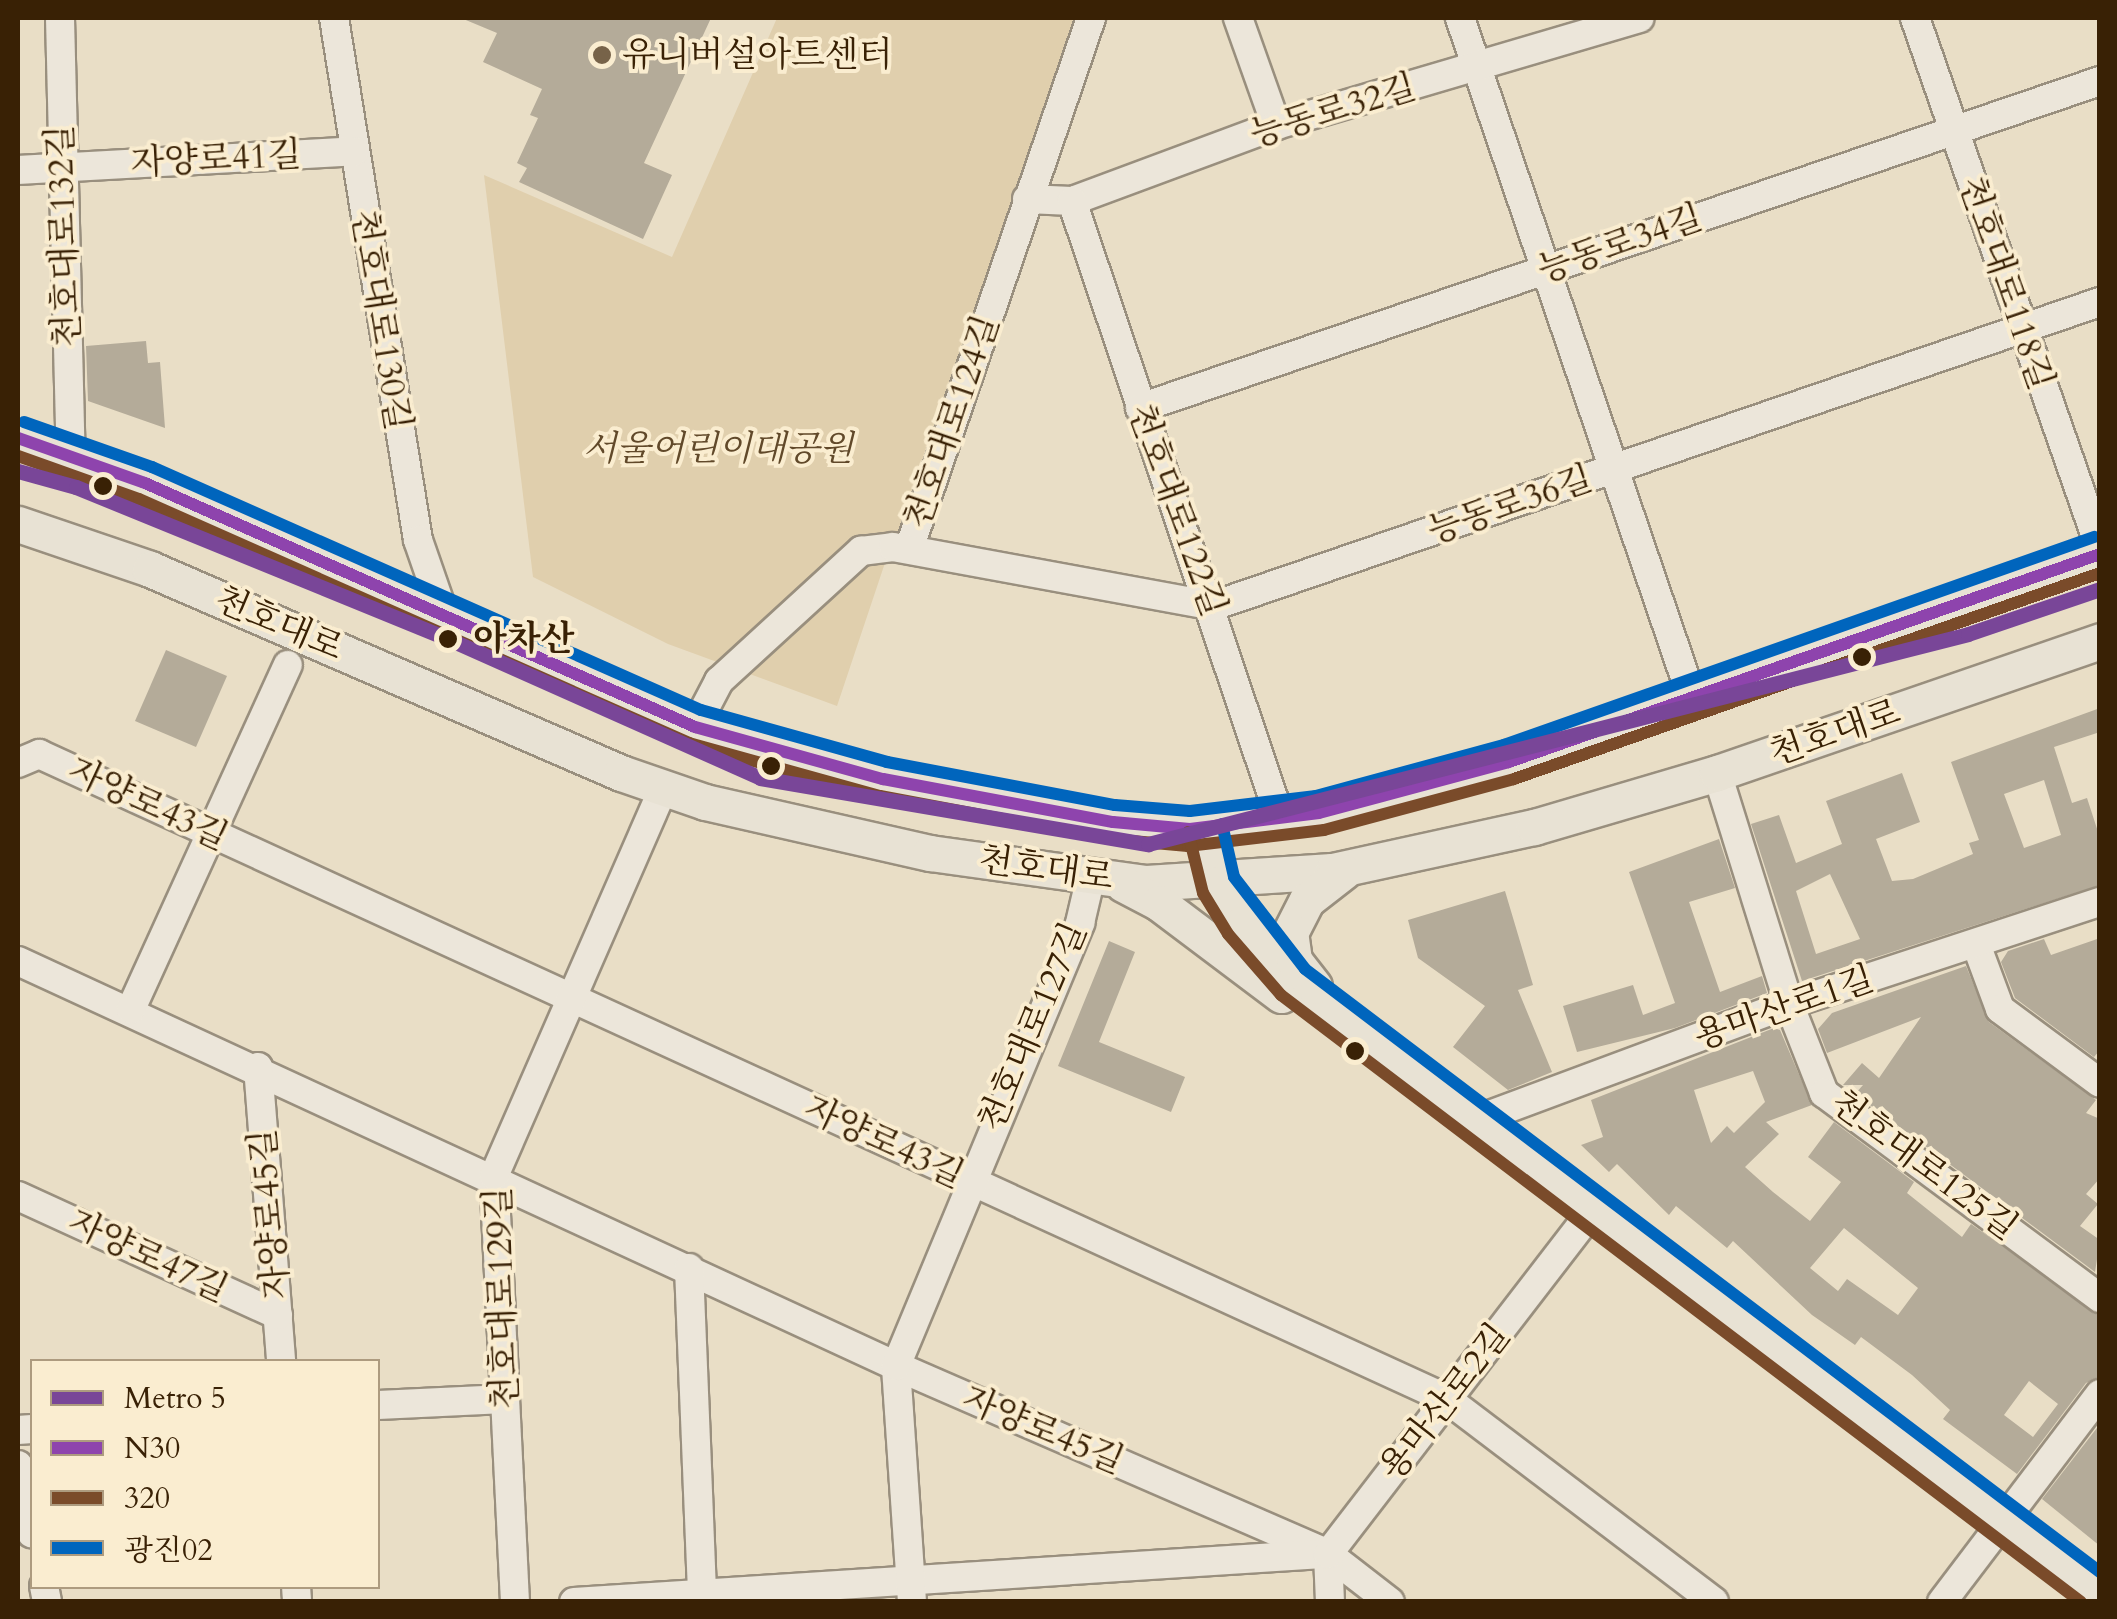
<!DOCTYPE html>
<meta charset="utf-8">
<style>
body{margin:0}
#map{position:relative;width:2117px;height:1619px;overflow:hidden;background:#e9dec6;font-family:Cardo,"Noto Serif KR",serif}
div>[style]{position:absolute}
.green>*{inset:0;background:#e0cfad}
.building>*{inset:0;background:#b4ab99}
.roads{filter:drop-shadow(2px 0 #998f7e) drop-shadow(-2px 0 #998f7e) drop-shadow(0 2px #998f7e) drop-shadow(0 -2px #998f7e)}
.minor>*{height:28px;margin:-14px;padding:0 14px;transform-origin:14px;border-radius:14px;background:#ece6da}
.major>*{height:35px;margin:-17.5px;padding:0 17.5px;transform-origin:17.5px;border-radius:17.5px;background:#e8e2d4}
.bus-1>*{height:12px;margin:-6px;padding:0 6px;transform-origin:6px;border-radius:6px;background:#8e44ad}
.bus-2>*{height:12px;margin:-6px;padding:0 6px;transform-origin:6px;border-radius:6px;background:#7a4b2a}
.bus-3>*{height:12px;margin:-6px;padding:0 6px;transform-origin:6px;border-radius:6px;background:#0065bd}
.metro-1>*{height:15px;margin:-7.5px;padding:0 7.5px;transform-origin:7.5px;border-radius:7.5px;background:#794698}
.dots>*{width:28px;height:28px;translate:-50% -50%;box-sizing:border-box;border:5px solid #faedd0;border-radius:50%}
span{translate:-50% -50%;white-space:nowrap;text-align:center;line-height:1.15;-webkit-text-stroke:8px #faedd0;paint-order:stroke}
.poi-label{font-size:35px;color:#392105}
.left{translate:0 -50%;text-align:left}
.street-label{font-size:35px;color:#392105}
.park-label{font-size:35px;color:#61492a;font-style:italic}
.stop-label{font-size:35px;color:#392105;font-weight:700}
.frame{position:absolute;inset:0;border:20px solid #392105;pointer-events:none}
.legend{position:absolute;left:30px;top:1359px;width:350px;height:230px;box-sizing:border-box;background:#faedd0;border:2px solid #ad9b7f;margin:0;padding:12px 18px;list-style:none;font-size:30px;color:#392105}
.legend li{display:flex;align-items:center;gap:20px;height:50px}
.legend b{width:50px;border:2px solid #ad9b7f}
</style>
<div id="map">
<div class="green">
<div style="clip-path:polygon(777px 18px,1084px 18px,904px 541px,893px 539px,837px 706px,668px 644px,533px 577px,484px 175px,672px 257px)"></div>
</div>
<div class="building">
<div style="clip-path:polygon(461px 18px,711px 18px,644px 163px,672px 175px,643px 239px,519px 182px,527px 168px,517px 163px,538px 118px,530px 115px,542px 89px,483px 62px,497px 33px)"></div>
<div style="clip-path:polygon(146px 341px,148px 363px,160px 362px,165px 428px,88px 401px,86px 346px)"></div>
<div style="clip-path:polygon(166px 650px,227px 676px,196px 747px,135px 721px)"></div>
<div style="clip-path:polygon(evenodd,2100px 708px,2100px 732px,2054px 747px,2072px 803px,2087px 798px,2100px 838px,2100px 885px,1802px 981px,1751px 824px,1779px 815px,1796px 863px,1842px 844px,1826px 801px,1902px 773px,1920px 822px,1876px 839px,1892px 881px,1913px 879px,1973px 854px,1969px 843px,1979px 840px,1951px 762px,2100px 708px,2044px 780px,2061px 835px,2024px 848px,2004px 794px,2044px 780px,2100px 708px,1830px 874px,1860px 939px,1816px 954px,1796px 891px,1830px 874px)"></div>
<div style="clip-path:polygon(1719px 839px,1735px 888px,1689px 902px,1720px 992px,1762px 976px,1767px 993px,1675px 1028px,1577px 1052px,1563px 1006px,1633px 985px,1643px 1015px,1675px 1003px,1629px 872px)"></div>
<div style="clip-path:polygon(1505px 891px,1533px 985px,1518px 990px,1552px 1072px,1508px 1090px,1453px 1047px,1485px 1006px,1418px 958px,1408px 920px)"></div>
<div style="clip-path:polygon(2100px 938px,2100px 1050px,2094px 1057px,2015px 998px,2001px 962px,2008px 951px,2044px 939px,2051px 955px)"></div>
<div style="clip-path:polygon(1109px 941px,1135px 952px,1099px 1042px,1185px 1077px,1171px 1112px,1058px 1066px)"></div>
<div style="clip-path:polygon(1966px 966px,1989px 1022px,2096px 1100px,2086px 1113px,2100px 1119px,2100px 1178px,2086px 1194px,2098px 1204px,2080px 1226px,2100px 1240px,2095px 1272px,1855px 1094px,1863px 1085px,1843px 1085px,1862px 1063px,1879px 1078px,1921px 1017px,1827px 1053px,1818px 1029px,1832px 1013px)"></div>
<div style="clip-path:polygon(evenodd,1774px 1028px,1780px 1030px,1812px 1105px,1766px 1122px,1779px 1134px,1745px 1167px,1773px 1192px,1810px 1221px,1841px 1182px,1808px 1157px,1834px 1122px,1914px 1182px,1907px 1193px,1962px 1237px,1971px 1224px,2100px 1315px,2100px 1377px,2086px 1383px,2017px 1474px,1943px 1419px,1950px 1410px,1912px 1375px,1861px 1337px,1855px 1345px,1812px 1315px,1733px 1241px,1727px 1248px,1676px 1206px,1669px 1215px,1617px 1164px,1609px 1172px,1581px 1145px,1603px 1137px,1591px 1100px,1774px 1028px,1753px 1071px,1765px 1102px,1734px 1133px,1727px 1126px,1711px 1143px,1694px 1090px,1753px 1071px,1774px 1028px,1844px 1228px,1918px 1288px,1898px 1315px,1847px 1279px,1838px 1291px,1810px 1268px,1844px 1228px,1774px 1028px,2029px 1381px,2058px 1404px,2033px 1437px,2004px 1415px,2029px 1381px)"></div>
<div style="clip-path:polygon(2100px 1424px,2100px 1546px,2042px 1499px)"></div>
</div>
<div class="roads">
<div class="minor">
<div style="left:60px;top:18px;width:436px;rotate:88.6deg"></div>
<div style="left:334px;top:18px;width:529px;rotate:80.86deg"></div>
<div style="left:418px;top:540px;width:83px;rotate:70.9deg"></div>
<div style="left:1238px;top:18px;width:114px;rotate:70.4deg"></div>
<div style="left:1460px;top:18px;width:718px;rotate:71.16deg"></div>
<div style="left:1915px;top:18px;width:561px;rotate:70.76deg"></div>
<div style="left:18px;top:170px;width:337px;rotate:-3.2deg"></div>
<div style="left:1027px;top:199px;width:45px;rotate:2.5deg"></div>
<div style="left:1072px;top:201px;width:218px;rotate:-20.4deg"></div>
<div style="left:1276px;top:125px;width:379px;rotate:-16.4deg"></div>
<div style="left:1072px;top:201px;width:654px;rotate:71.37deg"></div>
<div style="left:1140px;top:408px;width:1014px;rotate:-18.81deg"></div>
<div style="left:909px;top:549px;width:561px;rotate:-71.08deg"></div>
<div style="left:695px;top:727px;width:52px;rotate:-62.4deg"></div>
<div style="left:719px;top:681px;width:193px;rotate:-42.5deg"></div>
<div style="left:861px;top:551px;width:32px;rotate:-7deg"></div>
<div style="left:893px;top:547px;width:325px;rotate:10.4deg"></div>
<div style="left:1213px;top:606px;width:938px;rotate:-18.92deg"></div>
<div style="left:18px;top:763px;width:23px;rotate:-23deg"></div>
<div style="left:39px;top:754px;width:1549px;rotate:24.61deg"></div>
<div style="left:1447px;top:1399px;width:335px;rotate:37.2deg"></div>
<div style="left:1717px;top:773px;width:242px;rotate:72.7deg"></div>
<div style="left:1789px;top:1004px;width:96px;rotate:68.5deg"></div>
<div style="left:1824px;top:1093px;width:344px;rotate:36.6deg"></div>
<div style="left:1976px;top:944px;width:69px;rotate:69.7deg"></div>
<div style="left:2000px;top:1009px;width:124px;rotate:36.5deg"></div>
<div style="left:18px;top:961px;width:967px;rotate:24.76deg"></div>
<div style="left:896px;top:1366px;width:471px;rotate:23.5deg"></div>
<div style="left:1328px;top:1554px;width:78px;rotate:37.7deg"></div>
<div style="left:131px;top:1009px;width:378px;rotate:-65.5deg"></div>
<div style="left:258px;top:1067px;width:296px;rotate:85.5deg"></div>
<div style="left:1471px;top:1122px;width:339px;rotate:-20.4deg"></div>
<div style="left:1789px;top:1004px;width:327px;rotate:-18.2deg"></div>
<div style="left:18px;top:1196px;width:286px;rotate:24.6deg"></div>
<div style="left:689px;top:1268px;width:326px;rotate:87.7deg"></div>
<div style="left:378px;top:1405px;width:127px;rotate:-2.7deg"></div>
<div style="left:18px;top:1430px;width:14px;rotate:-4deg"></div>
<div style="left:18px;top:1465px;width:70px;rotate:78.5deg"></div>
<div style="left:44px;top:1586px;width:16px;rotate:79deg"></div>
<div style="left:296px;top:1586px;width:16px;rotate:86deg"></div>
<div style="left:515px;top:1602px;width:427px;rotate:-92.8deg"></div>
<div style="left:494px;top:1176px;width:422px;rotate:-66.4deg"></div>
<div style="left:574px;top:1602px;width:750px;rotate:-3.67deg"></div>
<div style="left:912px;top:1602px;width:237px;rotate:-93.9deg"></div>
<div style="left:896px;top:1366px;width:480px;rotate:-67.4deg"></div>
<div style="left:1080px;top:923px;width:48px;rotate:-76.8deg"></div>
<div style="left:1330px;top:1602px;width:48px;rotate:-92.4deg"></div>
<div style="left:1328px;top:1554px;width:431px;rotate:-52.4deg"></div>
<div style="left:1942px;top:1602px;width:261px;rotate:-52.8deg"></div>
</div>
<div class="major">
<div style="left:18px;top:438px;width:135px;rotate:19.5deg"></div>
<div style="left:145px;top:483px;width:602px;rotate:23.92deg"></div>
<div style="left:695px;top:727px;width:195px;rotate:15.5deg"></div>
<div style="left:883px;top:779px;width:234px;rotate:10.6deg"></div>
<div style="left:1113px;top:822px;width:77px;rotate:5.2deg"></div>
<div style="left:1190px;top:829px;width:130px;rotate:-7.1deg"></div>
<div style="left:1319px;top:813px;width:197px;rotate:-15deg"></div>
<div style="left:1509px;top:762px;width:627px;rotate:-19.39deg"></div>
<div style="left:18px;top:524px;width:139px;rotate:18.8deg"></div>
<div style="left:150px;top:569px;width:513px;rotate:23.42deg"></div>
<div style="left:621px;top:773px;width:89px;rotate:19deg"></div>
<div style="left:705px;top:802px;width:231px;rotate:12.8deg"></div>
<div style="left:930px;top:853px;width:218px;rotate:7.9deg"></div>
<div style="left:1146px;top:883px;width:186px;rotate:-3.7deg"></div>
<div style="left:1332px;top:871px;width:207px;rotate:-12.3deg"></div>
<div style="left:1534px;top:827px;width:191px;rotate:-16.4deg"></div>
<div style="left:1717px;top:773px;width:405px;rotate:-19deg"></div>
<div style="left:1205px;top:828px;width:57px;rotate:76.9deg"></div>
<div style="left:1218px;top:884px;width:47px;rotate:59deg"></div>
<div style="left:1242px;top:924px;width:77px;rotate:48.7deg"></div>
<div style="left:1293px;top:982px;width:1013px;rotate:37.18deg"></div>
<div style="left:1123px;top:884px;width:41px;rotate:27.8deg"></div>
<div style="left:1159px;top:903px;width:153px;rotate:37deg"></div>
<div style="left:1314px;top:986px;width:33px;rotate:-128deg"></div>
<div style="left:1294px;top:960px;width:27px;rotate:-98deg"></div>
<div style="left:1290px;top:933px;width:37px;rotate:-63deg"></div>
<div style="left:1307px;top:900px;width:46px;rotate:-37.9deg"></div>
</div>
</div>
<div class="bus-1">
<div style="left:18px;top:438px;width:135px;rotate:19.5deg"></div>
<div style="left:145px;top:483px;width:602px;rotate:23.92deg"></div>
<div style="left:695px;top:727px;width:195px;rotate:15.5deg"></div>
<div style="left:883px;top:779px;width:234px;rotate:10.6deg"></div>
<div style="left:1113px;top:822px;width:77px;rotate:5.2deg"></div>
<div style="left:1190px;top:829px;width:130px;rotate:-7.1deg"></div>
<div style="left:1319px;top:813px;width:197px;rotate:-15deg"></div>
<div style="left:1509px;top:762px;width:627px;rotate:-19.39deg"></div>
</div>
<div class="bus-2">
<div style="left:18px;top:456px;width:128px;rotate:19.6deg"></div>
<div style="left:139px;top:499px;width:602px;rotate:23.92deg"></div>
<div style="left:689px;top:743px;width:198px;rotate:15.5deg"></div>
<div style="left:880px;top:796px;width:234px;rotate:10.6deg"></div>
<div style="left:1110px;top:839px;width:78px;rotate:5.1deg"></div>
<div style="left:1188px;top:846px;width:137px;rotate:-6.7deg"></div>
<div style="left:1324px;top:830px;width:197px;rotate:-15deg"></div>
<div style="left:1514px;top:779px;width:621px;rotate:-19.37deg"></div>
<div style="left:1188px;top:832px;width:63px;rotate:76.2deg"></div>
<div style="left:1203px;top:893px;width:48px;rotate:58.6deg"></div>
<div style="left:1228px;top:934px;width:81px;rotate:49deg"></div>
<div style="left:1281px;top:995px;width:1004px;rotate:37.19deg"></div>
</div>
<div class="bus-3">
<div style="left:24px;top:422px;width:136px;rotate:19.4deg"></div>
<div style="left:152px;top:467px;width:600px;rotate:23.88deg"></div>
<div style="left:701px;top:710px;width:193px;rotate:15.6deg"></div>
<div style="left:887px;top:762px;width:232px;rotate:10.7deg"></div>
<div style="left:1115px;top:805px;width:75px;rotate:4.6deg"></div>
<div style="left:1190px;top:811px;width:127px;rotate:-6.8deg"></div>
<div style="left:1316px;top:796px;width:195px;rotate:-15.2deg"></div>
<div style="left:1504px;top:745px;width:626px;rotate:-19.42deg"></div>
<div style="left:1222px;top:824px;width:54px;rotate:77.2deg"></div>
<div style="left:1234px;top:877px;width:116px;rotate:52.3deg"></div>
<div style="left:1305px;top:969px;width:998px;rotate:37.18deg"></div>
</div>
<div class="metro-1">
<div style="left:18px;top:471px;width:60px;rotate:15.4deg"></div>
<div style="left:76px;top:487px;width:397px;rotate:22.2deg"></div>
<div style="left:444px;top:637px;width:346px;rotate:24deg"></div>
<div style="left:760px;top:778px;width:394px;rotate:9.7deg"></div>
<div style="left:1148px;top:844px;width:846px;rotate:-14.36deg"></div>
<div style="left:1968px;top:634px;width:139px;rotate:-18.8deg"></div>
</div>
<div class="dots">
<div style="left:602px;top:55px;background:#776349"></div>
<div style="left:103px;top:486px;background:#392105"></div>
<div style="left:448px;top:639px;background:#392105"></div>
<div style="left:1862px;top:657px;background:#392105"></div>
<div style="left:771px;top:766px;background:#392105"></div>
<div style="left:1355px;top:1051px;background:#392105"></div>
</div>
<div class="poi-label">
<span class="left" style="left:622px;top:55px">유니버설아트센터</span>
</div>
<div class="street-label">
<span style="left:1333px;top:111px;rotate:-17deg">능동로32길</span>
<span style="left:216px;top:159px;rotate:-3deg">자양로41길</span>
<span style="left:64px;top:236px;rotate:-92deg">천호대로132길</span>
<span style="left:1620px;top:244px;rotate:-19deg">능동로34길</span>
<span style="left:2006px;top:283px;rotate:71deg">천호대로118길</span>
<span style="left:381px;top:320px;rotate:81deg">천호대로130길</span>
<span style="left:952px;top:422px;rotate:-71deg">천호대로124길</span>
<span style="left:1510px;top:505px;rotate:-19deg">능동로36길</span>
<span style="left:1177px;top:510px;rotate:70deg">천호대로122길</span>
<span style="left:279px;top:624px;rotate:23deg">천호대로</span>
<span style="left:1835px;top:733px;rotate:-19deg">천호대로</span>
<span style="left:148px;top:804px;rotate:25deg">자양로43길</span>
<span style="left:1046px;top:869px;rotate:8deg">천호대로</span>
<span style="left:1784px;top:1008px;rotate:-19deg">용마산로1길</span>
<span style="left:1033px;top:1027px;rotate:-67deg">천호대로127길</span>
<span style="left:884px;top:1142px;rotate:25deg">자양로43길</span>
<span style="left:1924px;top:1165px;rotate:37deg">천호대로125길</span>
<span style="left:270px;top:1214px;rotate:-95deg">자양로45길</span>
<span style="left:148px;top:1256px;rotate:25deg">자양로47길</span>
<span style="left:502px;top:1298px;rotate:-92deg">천호대로129길</span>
<span style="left:1445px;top:1402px;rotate:-52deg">용마산로2길</span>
<span style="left:1043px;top:1430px;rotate:23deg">자양로45길</span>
</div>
<div class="park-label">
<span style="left:718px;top:449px">서울어린이대공원</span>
</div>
<div class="stop-label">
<span class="left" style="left:473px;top:639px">아차산</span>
</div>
<div class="frame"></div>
<ul class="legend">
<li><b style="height:12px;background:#794698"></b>Metro 5</li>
<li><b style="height:12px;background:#8e44ad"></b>N30</li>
<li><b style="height:12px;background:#7a4b2a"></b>320</li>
<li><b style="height:12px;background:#0065bd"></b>광진02</li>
</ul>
</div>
